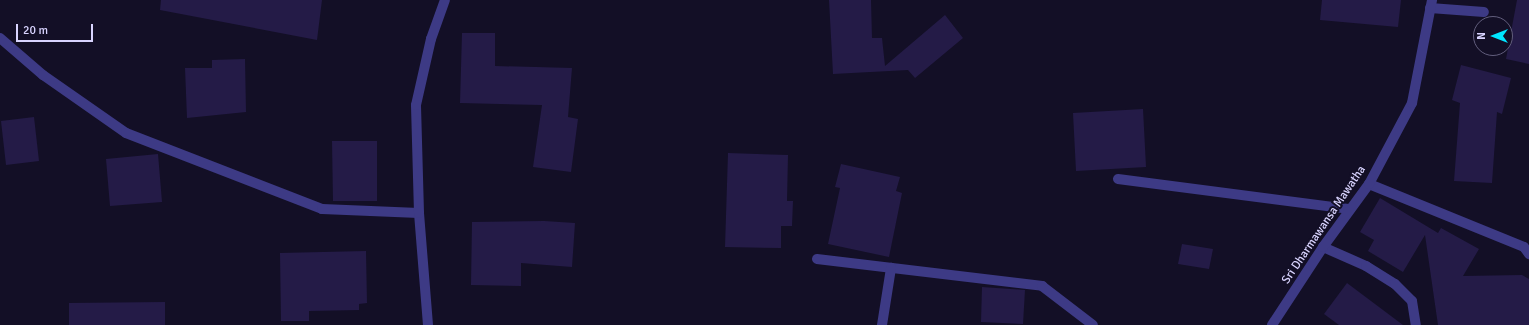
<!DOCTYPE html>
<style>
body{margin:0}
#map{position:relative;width:1529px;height:325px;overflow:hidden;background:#130f26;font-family:Signika,sans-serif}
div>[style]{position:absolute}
.building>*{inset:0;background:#241b47}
.street>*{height:10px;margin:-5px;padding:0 5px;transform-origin:5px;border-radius:5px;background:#3d3a85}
span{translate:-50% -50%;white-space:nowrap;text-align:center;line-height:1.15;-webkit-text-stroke:4px #130f26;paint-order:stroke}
.street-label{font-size:12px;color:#d9d4ff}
.north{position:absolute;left:1473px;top:16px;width:40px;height:40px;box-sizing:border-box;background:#130f26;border:1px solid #625e7d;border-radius:50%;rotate:270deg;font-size:11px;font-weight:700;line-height:16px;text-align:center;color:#d9d4ff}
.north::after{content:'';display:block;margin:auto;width:14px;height:18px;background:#00e5ff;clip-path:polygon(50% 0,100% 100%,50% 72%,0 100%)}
.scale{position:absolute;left:16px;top:24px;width:77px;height:18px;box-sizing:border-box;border:2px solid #d9d4ff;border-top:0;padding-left:5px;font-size:12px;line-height:14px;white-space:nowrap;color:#d9d4ff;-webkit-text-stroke:3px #130f26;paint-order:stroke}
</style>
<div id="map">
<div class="building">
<div style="clip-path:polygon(161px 0,322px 0,317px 40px,160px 10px)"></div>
<div style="clip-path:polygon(829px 0,871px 0,872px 38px,882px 38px,885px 66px,945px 15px,963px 38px,915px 78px,908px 70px,833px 74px)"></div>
<div style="clip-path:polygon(1322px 0,1401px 0,1398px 27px,1320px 20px)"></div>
<div style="clip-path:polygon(1517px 0,1529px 0,1529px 64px,1506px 59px)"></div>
<div style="clip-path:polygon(462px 33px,495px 33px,495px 66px,572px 68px,568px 117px,578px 119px,571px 172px,533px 167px,542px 105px,460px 103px)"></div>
<div style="clip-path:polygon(245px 59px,246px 112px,187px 118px,185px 68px,212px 68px,212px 60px)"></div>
<div style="clip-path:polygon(1461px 65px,1511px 78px,1502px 114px,1497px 112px,1492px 183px,1454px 181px,1460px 103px,1452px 100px)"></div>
<div style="clip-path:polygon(1143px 109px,1146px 167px,1076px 171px,1073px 113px)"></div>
<div style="clip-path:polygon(34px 117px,39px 161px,6px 165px,1px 121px)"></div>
<div style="clip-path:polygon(332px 141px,377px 141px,377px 201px,333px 201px)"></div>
<div style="clip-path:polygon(728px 153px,788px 155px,787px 201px,793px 201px,792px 226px,781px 226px,781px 248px,725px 247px)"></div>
<div style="clip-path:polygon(158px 154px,162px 202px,110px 206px,106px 159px)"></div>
<div style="clip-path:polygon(841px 164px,900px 177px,896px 191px,902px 193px,889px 257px,828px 244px,840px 188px,835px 187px)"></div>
<div style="clip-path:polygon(1380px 198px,1438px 233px,1441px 228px,1479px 249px,1463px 276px,1522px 275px,1529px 279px,1529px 325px,1438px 325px,1425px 235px,1403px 272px,1368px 251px,1374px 240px,1360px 232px)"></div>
<div style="clip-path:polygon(544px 221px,575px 223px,572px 267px,521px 263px,521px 286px,471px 285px,472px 222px)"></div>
<div style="clip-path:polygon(1182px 244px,1213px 249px,1209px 269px,1178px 264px)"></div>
<div style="clip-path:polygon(366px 251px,367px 303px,359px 304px,359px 310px,309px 311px,309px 321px,281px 321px,280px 253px)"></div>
<div style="clip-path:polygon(1347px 283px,1403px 325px,1339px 325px,1324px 314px)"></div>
<div style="clip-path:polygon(982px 287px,1025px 290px,1023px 324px,981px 322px)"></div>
<div style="clip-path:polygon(165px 302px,165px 325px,69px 325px,69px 303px)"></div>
</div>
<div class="street">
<div style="left:1430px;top:8px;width:54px;rotate:4.2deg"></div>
<div style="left:0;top:38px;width:57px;rotate:40.7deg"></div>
<div style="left:43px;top:75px;width:101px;rotate:34.9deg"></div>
<div style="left:126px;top:133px;width:210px;rotate:21.2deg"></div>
<div style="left:322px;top:209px;width:97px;rotate:2.4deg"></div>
<div style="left:1118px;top:179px;width:234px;rotate:7.4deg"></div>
<div style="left:1369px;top:184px;width:167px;rotate:22.1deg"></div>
<div style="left:1524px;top:247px;width:9px;rotate:54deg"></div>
<div style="left:1323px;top:247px;width:47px;rotate:23.8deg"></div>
<div style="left:1366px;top:266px;width:34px;rotate:32deg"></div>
<div style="left:1395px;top:284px;width:24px;rotate:45deg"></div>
<div style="left:1412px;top:301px;width:24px;rotate:81deg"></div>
<div style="left:817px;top:259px;width:227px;rotate:6.8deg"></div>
<div style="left:1042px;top:286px;width:64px;rotate:37.4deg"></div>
<div style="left:428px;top:325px;width:112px;rotate:-94.6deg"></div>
<div style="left:419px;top:213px;width:108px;rotate:-91.6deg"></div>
<div style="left:416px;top:105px;width:68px;rotate:-77.2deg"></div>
<div style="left:431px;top:39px;width:41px;rotate:-70.3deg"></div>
<div style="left:882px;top:325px;width:58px;rotate:-81deg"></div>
<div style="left:1272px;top:325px;width:93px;rotate:-56.8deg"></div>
<div style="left:1323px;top:247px;width:78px;rotate:-53.9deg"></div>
<div style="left:1369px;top:184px;width:92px;rotate:-62deg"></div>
<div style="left:1412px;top:103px;width:105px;rotate:-79deg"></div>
</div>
<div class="street-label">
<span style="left:1324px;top:225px;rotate:-56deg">Sri Dharmawansa Mawatha</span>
</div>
<div class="north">N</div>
<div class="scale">20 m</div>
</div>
